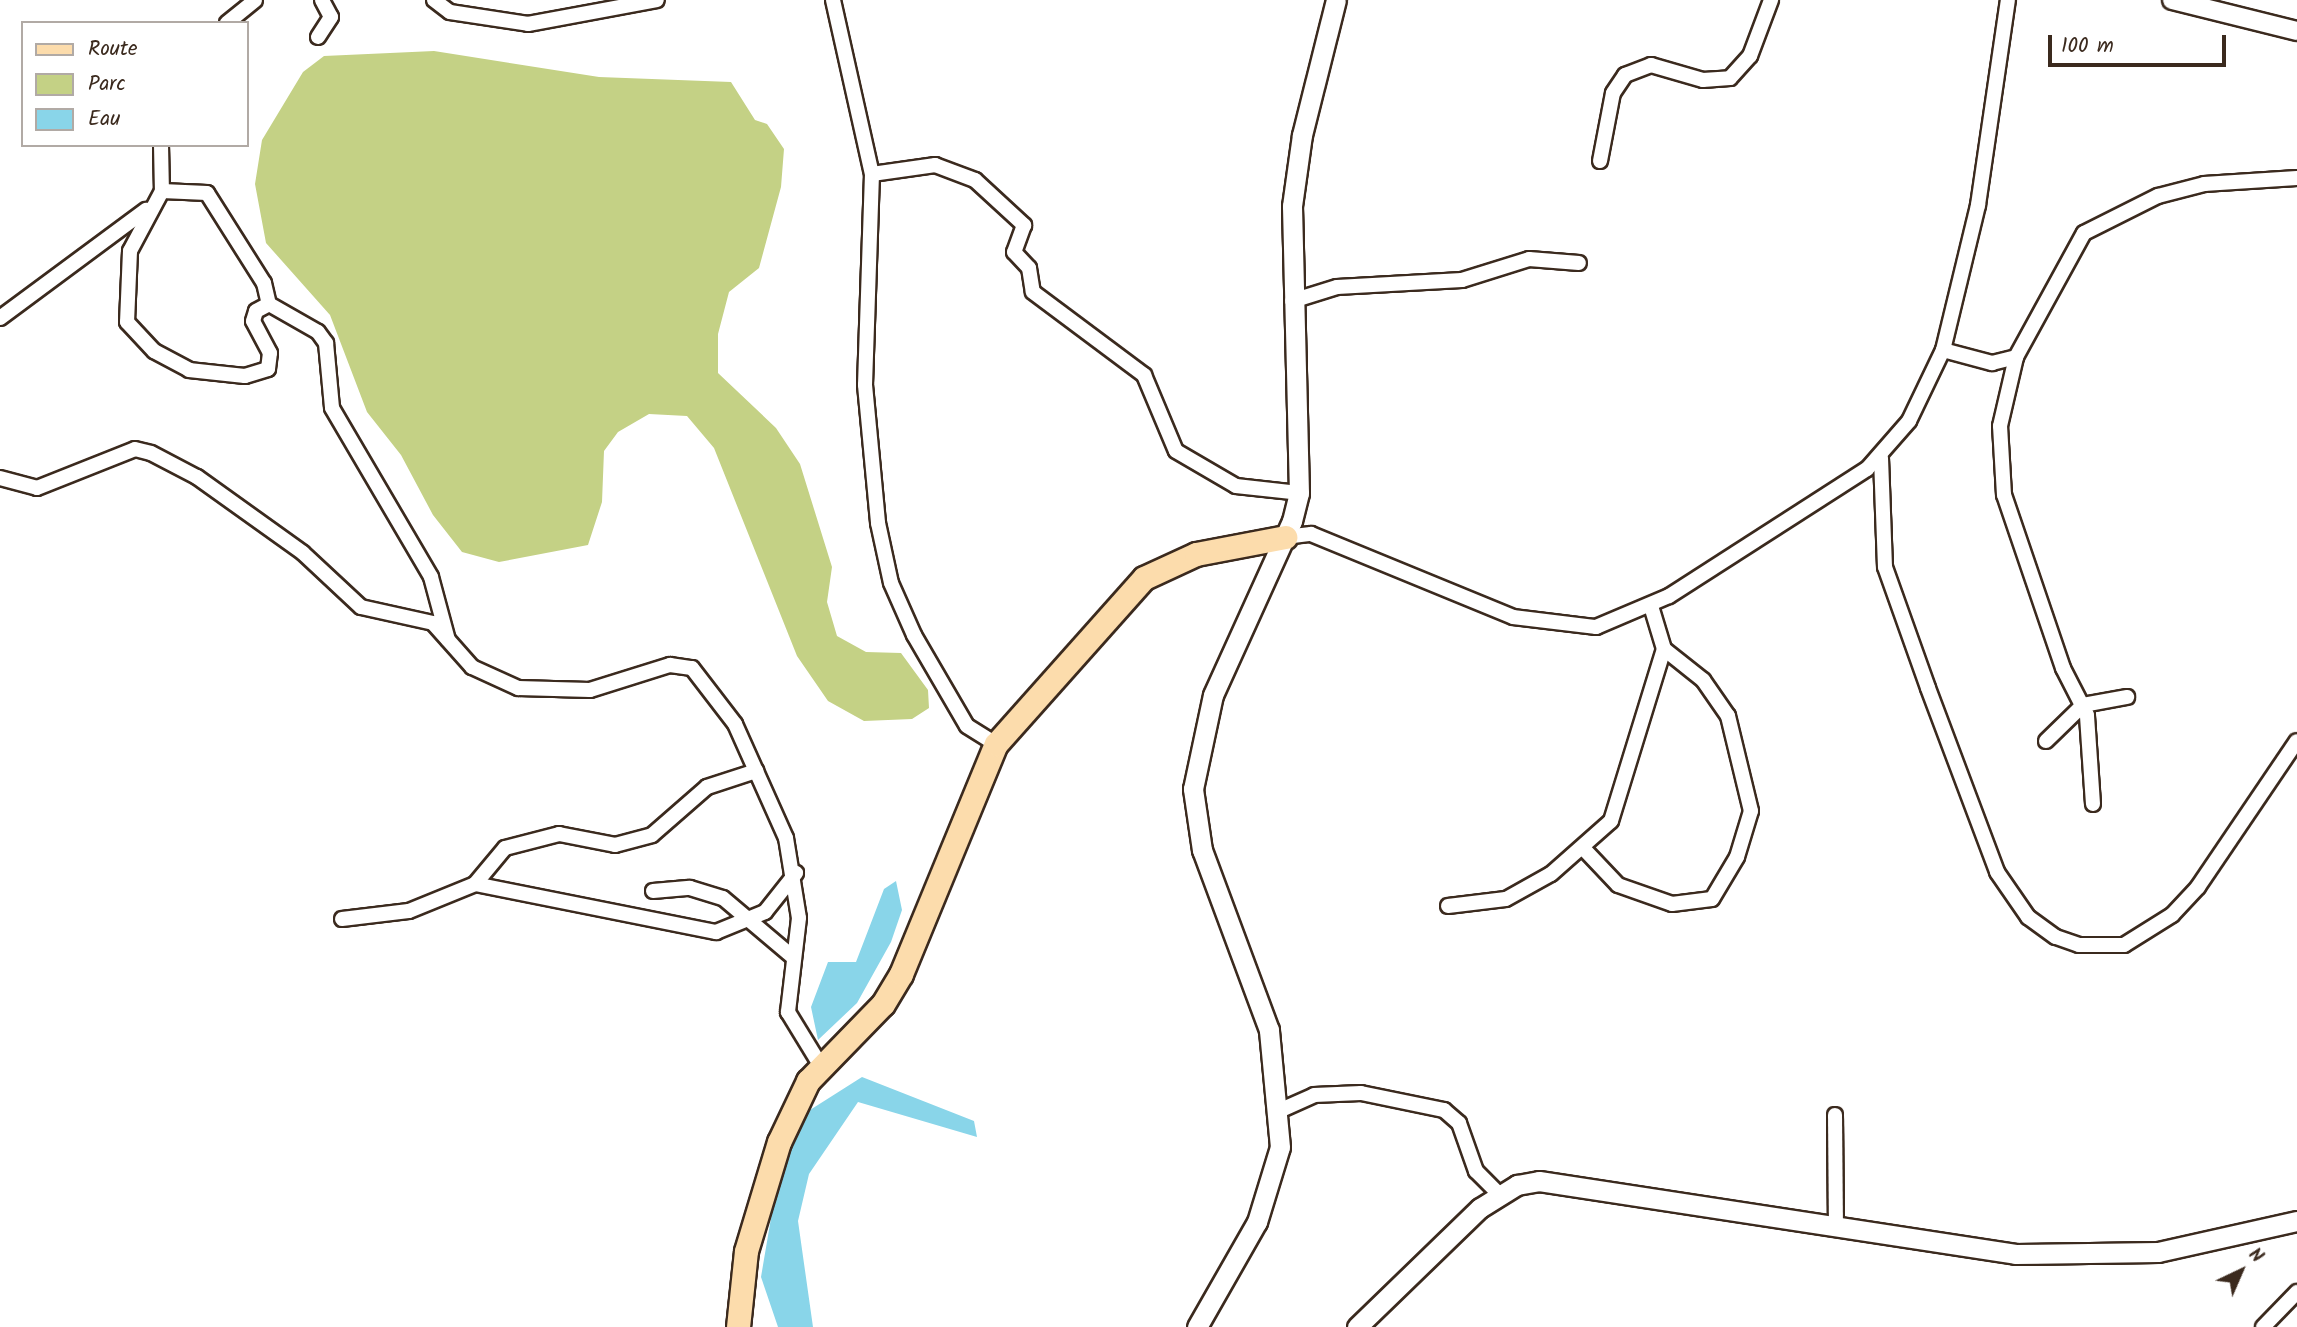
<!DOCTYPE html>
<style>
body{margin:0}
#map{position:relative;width:2297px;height:1327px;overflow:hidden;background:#fff;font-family:Kalam,sans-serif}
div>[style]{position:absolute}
.green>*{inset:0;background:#c4d185}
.water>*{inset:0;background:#89d5e9}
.roads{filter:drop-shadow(2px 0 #3b2a1e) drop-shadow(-2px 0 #3b2a1e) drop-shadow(0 2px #3b2a1e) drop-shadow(0 -2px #3b2a1e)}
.minor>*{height:14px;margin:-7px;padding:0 7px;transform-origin:7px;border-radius:7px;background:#fff}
.tertiary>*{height:18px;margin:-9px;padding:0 9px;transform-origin:9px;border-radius:9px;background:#fff}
.secondary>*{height:19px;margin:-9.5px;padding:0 9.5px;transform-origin:9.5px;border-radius:9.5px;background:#fff}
.primary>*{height:23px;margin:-11.5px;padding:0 11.5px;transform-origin:11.5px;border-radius:11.5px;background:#fcdcac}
span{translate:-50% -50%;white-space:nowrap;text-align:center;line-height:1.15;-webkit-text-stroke:7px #fff;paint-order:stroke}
.legend{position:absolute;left:21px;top:21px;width:228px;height:126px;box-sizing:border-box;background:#fff;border:2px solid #b1aaa5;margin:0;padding:9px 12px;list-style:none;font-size:21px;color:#3b2a1e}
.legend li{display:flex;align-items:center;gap:14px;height:35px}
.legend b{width:35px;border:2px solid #b1aaa5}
.north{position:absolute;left:2206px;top:1236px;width:70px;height:70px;-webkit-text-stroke:5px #fff;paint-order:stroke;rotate:44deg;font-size:19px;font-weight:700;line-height:28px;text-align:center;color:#3b2a1e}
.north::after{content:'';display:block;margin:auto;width:24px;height:32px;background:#3b2a1e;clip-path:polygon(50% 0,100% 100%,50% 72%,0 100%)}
.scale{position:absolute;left:2048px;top:35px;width:178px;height:32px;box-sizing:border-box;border:4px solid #3b2a1e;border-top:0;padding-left:9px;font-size:21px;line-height:24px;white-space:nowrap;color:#3b2a1e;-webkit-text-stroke:5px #fff;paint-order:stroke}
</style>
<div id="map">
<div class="green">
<div style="clip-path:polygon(434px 51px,599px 77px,731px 82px,755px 120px,767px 124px,784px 149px,781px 187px,759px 268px,729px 292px,718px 334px,718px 373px,776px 428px,800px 464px,832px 567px,827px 602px,837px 636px,866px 652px,901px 653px,928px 690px,929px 708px,912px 719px,864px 721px,828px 701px,797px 656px,714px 448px,687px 416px,649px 414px,618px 432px,604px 451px,602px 502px,588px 545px,499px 562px,462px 552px,433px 515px,401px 455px,367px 412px,330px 315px,266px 243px,255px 184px,262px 140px,303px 72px,324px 56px)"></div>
</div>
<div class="water">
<div style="clip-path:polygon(896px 881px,902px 910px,891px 942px,857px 1003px,818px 1040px,811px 1007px,828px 962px,856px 962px,884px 889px)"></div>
<div style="clip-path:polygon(862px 1077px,974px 1121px,977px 1137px,858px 1102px,809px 1174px,798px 1221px,813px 1327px,778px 1327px,761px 1277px,779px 1171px,810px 1110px)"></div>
</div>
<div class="roads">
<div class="minor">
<div style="left:434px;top:0;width:20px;rotate:37deg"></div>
<div style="left:450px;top:12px;width:79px;rotate:8.7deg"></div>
<div style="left:528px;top:24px;width:131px;rotate:-10.5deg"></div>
<div style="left:833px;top:0;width:178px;rotate:77.4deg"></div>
<div style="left:872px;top:174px;width:211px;rotate:91.9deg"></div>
<div style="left:865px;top:385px;width:139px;rotate:84.6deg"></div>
<div style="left:878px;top:523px;width:61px;rotate:77.8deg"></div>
<div style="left:891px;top:583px;width:57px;rotate:66.1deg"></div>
<div style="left:914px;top:635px;width:105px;rotate:59.8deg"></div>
<div style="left:967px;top:726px;width:34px;rotate:32deg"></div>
<div style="left:227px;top:23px;width:36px;rotate:-39deg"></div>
<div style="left:318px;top:37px;width:24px;rotate:-57deg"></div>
<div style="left:331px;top:17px;width:19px;rotate:-118deg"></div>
<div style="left:161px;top:145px;width:46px;rotate:88.8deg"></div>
<div style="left:162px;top:191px;width:68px;rotate:118.1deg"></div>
<div style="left:130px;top:251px;width:71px;rotate:92.4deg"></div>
<div style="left:127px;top:322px;width:40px;rotate:47deg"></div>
<div style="left:154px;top:351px;width:40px;rotate:28deg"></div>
<div style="left:189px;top:370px;width:56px;rotate:6.1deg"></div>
<div style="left:245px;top:376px;width:24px;rotate:-17deg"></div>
<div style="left:268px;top:369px;width:16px;rotate:-83deg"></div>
<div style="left:270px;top:353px;width:36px;rotate:-118deg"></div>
<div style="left:253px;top:321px;width:10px;rotate:-73deg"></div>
<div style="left:256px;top:311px;width:15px;rotate:-28deg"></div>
<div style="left:1600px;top:161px;width:69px;rotate:-79.2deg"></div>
<div style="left:1613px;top:93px;width:22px;rotate:-56deg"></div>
<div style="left:1625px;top:75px;width:28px;rotate:-21deg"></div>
<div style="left:1651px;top:65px;width:54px;rotate:16.1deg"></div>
<div style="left:1703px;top:80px;width:27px;rotate:-4deg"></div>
<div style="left:1730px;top:78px;width:30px;rotate:-48deg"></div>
<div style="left:1750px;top:56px;width:60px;rotate:-69.4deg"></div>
<div style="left:872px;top:174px;width:64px;rotate:-8.1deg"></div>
<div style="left:935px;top:165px;width:43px;rotate:20.6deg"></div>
<div style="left:975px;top:180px;width:67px;rotate:42.6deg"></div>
<div style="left:1024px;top:225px;width:29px;rotate:110deg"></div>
<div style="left:1014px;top:252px;width:22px;rotate:47deg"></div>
<div style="left:1029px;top:268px;width:24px;rotate:81deg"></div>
<div style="left:1033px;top:292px;width:139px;rotate:36.8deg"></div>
<div style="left:1144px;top:375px;width:82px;rotate:67.2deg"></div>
<div style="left:1176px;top:451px;width:69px;rotate:30.3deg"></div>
<div style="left:1236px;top:486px;width:63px;rotate:6.3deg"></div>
<div style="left:162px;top:191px;width:45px;rotate:2.5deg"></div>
<div style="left:207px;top:193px;width:107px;rotate:57.7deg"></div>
<div style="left:264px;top:283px;width:22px;rotate:77deg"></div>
<div style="left:269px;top:304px;width:56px;rotate:29.7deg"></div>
<div style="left:318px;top:332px;width:14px;rotate:54deg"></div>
<div style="left:326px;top:343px;width:65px;rotate:84.7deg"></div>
<div style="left:332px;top:408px;width:196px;rotate:59.6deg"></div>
<div style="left:431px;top:577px;width:65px;rotate:74.9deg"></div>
<div style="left:1292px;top:301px;width:47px;rotate:-17.3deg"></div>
<div style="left:1337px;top:287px;width:125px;rotate:-3.2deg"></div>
<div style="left:1462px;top:280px;width:70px;rotate:-17.4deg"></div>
<div style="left:1529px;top:259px;width:50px;rotate:4.6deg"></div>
<div style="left:0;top:318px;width:182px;rotate:-36.5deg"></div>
<div style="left:1943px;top:350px;width:51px;rotate:14.9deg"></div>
<div style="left:1992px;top:363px;width:25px;rotate:-14deg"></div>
<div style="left:1881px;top:458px;width:109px;rotate:87.9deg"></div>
<div style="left:1885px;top:567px;width:128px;rotate:70.4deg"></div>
<div style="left:1928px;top:688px;width:197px;rotate:69.4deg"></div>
<div style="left:1997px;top:872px;width:55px;rotate:55.4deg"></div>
<div style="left:2028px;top:917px;width:34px;rotate:36deg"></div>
<div style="left:2056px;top:937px;width:24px;rotate:19deg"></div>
<div style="left:2079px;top:945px;width:45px"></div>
<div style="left:2124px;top:945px;width:57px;rotate:-32deg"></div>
<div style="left:2172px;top:915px;width:38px;rotate:-47deg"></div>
<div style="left:2198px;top:887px;width:176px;rotate:-55.9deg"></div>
<div style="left:0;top:478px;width:38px;rotate:15deg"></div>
<div style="left:37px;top:488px;width:105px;rotate:-21.7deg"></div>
<div style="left:135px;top:449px;width:16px;rotate:14deg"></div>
<div style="left:151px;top:453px;width:52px;rotate:27.6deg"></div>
<div style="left:197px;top:477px;width:130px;rotate:35.6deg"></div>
<div style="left:303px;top:553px;width:79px;rotate:43deg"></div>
<div style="left:361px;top:607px;width:74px;rotate:12.5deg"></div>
<div style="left:433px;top:623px;width:59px;rotate:48.4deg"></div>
<div style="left:472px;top:667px;width:51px;rotate:24.5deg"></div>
<div style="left:518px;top:688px;width:72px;rotate:1.6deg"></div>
<div style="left:590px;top:690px;width:84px;rotate:-17.4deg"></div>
<div style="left:670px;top:665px;width:22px;rotate:8deg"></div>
<div style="left:692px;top:668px;width:71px;rotate:52.5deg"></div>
<div style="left:735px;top:724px;width:125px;rotate:65.9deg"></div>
<div style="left:786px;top:838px;width:81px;rotate:80.8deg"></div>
<div style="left:799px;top:918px;width:95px;rotate:96.7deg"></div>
<div style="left:788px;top:1012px;width:63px;rotate:58.6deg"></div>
<div style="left:1285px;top:537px;width:26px;rotate:-7deg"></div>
<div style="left:1311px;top:534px;width:218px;rotate:22.3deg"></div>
<div style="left:1513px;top:617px;width:84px;rotate:6.9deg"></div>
<div style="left:1596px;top:627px;width:79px;rotate:-23deg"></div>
<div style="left:1669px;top:596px;width:235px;rotate:-32.7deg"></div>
<div style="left:1867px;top:469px;width:64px;rotate:-48.8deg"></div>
<div style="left:1909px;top:421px;width:79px;rotate:-64.4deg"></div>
<div style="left:1943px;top:350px;width:149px;rotate:-76.4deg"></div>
<div style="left:1978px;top:205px;width:207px;rotate:-81.7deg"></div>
<div style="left:2046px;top:741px;width:52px;rotate:-44.2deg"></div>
<div style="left:2083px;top:705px;width:45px;rotate:-10.3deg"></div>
<div style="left:2093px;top:804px;width:89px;rotate:-93.9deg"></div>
<div style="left:2087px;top:715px;width:53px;rotate:-117.1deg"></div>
<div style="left:2063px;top:668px;width:183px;rotate:-108.8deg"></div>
<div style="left:2004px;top:495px;width:69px;rotate:-93.3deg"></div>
<div style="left:2000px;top:426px;width:71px;rotate:-76.9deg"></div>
<div style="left:2016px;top:357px;width:141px;rotate:-61.3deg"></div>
<div style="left:2084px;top:233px;width:83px;rotate:-26.6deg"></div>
<div style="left:2158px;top:196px;width:48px;rotate:-14.6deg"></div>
<div style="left:2204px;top:184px;width:93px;rotate:-3.7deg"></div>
<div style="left:1583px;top:848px;width:51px;rotate:46.6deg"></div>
<div style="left:1618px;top:885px;width:57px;rotate:19.4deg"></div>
<div style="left:1672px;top:904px;width:40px;rotate:-7.1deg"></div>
<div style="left:1712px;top:899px;width:49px;rotate:-59.2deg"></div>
<div style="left:1737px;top:857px;width:48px;rotate:-73.1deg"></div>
<div style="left:1751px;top:811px;width:98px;rotate:-103.6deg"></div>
<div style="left:1728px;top:716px;width:44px;rotate:-124.8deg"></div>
<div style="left:1703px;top:680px;width:50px;rotate:-141.5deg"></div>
<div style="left:475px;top:884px;width:47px;rotate:-50.2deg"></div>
<div style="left:505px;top:848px;width:56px;rotate:-14.5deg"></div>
<div style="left:559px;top:834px;width:57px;rotate:11.1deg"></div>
<div style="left:615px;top:845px;width:38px;rotate:-15deg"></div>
<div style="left:652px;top:835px;width:73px;rotate:-41.1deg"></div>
<div style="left:707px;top:787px;width:52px;rotate:-18.1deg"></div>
<div style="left:653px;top:891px;width:37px;rotate:-5deg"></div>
<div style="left:690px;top:888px;width:34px;rotate:17deg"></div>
<div style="left:723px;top:898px;width:93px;rotate:40.2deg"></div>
<div style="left:1448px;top:906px;width:58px;rotate:-6.9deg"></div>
<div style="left:1506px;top:899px;width:51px;rotate:-29.1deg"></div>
<div style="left:1551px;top:874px;width:80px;rotate:-41.5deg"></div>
<div style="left:1611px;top:821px;width:180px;rotate:-72.9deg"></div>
<div style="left:1664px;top:649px;width:45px;rotate:-106.8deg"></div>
<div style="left:342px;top:919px;width:67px;rotate:-6.8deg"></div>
<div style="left:409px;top:911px;width:71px;rotate:-22.2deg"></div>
<div style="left:475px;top:884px;width:246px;rotate:11.3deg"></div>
<div style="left:716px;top:932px;width:53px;rotate:-22.2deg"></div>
<div style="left:765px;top:912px;width:50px;rotate:-51.5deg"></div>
<div style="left:1281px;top:1110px;width:36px;rotate:-24deg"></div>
<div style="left:1314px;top:1095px;width:47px;rotate:-2.4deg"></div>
<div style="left:1361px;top:1093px;width:85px;rotate:11.6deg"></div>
<div style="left:1444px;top:1110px;width:20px;rotate:41deg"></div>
<div style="left:1459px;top:1123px;width:51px;rotate:70.5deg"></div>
<div style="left:1476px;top:1171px;width:33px;rotate:45deg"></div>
<div style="left:1835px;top:1115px;width:109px;rotate:89.5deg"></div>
<div style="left:2263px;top:1327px;width:49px;rotate:-45.8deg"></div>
</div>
<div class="tertiary">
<div style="left:2172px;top:0;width:129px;rotate:13.9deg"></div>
</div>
<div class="secondary">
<div style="left:1197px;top:1327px;width:121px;rotate:-60.3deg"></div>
<div style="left:1257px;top:1222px;width:78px;rotate:-73deg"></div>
<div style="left:1280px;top:1147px;width:118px;rotate:-95.4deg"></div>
<div style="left:1269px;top:1030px;width:192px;rotate:-110.4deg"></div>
<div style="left:1202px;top:850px;width:62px;rotate:-98.4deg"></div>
<div style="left:1193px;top:789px;width:96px;rotate:-78deg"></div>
<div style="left:1213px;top:695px;width:191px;rotate:-65.6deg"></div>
<div style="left:1292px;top:521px;width:29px;rotate:-76deg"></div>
<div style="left:1299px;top:493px;width:287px;rotate:-91.4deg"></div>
<div style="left:1292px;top:206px;width:72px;rotate:-82deg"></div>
<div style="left:1302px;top:135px;width:139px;rotate:-75.9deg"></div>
<div style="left:1357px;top:1327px;width:171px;rotate:-44.1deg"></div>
<div style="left:1480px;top:1208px;width:44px;rotate:-31.9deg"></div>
<div style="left:1517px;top:1185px;width:22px;rotate:-10deg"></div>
<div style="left:1539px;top:1181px;width:482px;rotate:8.7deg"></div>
<div style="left:2015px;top:1254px;width:143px;rotate:-0.8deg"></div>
<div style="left:2158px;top:1252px;width:142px;rotate:-12.6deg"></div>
</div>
<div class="primary">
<div style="left:738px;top:1327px;width:76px;rotate:-84deg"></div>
<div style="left:746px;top:1251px;width:114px;rotate:-73.2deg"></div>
<div style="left:779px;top:1142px;width:68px;rotate:-64.6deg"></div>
<div style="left:808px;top:1081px;width:107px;rotate:-45.8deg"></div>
<div style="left:883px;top:1004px;width:35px;rotate:-59deg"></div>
<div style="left:901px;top:974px;width:249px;rotate:-67.6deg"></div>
<div style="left:996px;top:744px;width:222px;rotate:-48.3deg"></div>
<div style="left:1144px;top:578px;width:57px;rotate:-24.8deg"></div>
<div style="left:1196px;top:554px;width:91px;rotate:-10.8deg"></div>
</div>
</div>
<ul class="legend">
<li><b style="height:9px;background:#fcdcac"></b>Route</li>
<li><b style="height:19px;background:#c4d185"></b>Parc</li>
<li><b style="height:19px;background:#89d5e9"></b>Eau</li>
</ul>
<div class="north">N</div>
<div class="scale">100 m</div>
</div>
